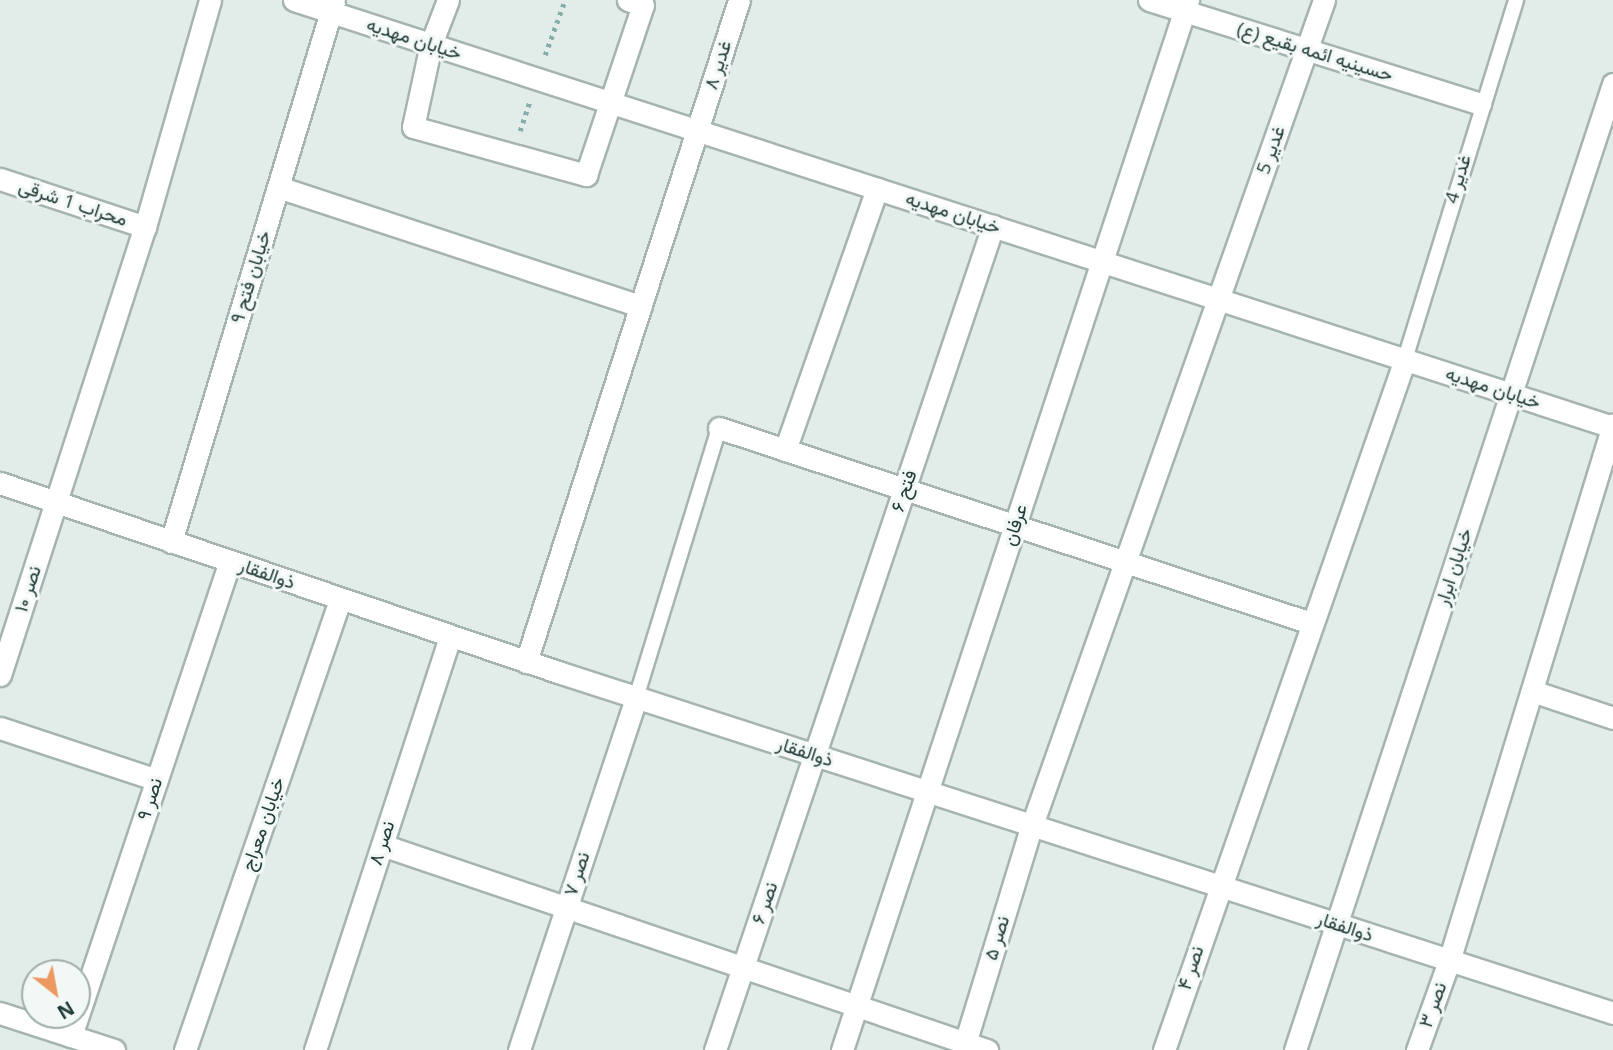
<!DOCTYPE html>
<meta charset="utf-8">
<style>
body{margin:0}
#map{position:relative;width:1613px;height:1050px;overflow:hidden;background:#e2ece9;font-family:"Open Sans",Vazirmatn,sans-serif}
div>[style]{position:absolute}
.path>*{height:4.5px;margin-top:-2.25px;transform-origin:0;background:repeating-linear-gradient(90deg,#84aea7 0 3.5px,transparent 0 8.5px)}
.roads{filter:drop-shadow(2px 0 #a5b4b1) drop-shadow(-2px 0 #a5b4b1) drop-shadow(0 2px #a5b4b1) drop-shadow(0 -2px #a5b4b1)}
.service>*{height:14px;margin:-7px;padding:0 7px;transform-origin:7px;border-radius:7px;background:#fff}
.minor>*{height:21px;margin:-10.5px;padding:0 10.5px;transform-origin:10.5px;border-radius:10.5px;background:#fff}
.tertiary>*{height:21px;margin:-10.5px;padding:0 10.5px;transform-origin:10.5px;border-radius:10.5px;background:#fff}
span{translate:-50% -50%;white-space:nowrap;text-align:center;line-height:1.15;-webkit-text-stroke:6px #f2f8f6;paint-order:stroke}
.street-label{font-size:19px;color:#233c39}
.north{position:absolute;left:21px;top:959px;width:70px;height:70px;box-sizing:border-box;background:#f2f8f6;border:2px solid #9fadaa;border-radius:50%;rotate:149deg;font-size:19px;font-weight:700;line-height:28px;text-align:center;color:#233c39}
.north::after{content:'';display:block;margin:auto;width:24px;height:32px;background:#eb9961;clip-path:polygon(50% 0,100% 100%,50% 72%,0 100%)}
</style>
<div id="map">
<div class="path">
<div style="left:545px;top:55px;width:59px;rotate:-70deg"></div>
<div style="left:520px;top:131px;width:33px;rotate:-72deg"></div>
</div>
<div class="roads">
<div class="service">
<div style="left:1405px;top:359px;width:376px;rotate:-72.8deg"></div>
<div style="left:636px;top:698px;width:282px;rotate:-72.9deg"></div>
</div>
<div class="minor">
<div style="left:294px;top:0;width:1386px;rotate:17.94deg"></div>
<div style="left:448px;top:0;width:47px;rotate:111.1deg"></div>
<div style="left:431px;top:44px;width:85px;rotate:102.2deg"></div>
<div style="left:413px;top:127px;width:180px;rotate:15.5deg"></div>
<div style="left:586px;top:175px;width:179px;rotate:-71.5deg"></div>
<div style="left:643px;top:5px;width:16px;rotate:-162deg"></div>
<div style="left:1149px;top:0;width:347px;rotate:17.4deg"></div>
<div style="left:0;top:179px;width:153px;rotate:18.3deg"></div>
<div style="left:278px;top:187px;width:382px;rotate:18.2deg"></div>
<div style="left:719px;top:428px;width:623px;rotate:18.23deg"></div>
<div style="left:785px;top:450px;width:277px;rotate:-70.6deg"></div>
<div style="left:0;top:483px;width:589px;rotate:18.71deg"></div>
<div style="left:558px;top:672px;width:1109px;rotate:17.91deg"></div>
<div style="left:171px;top:542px;width:565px;rotate:-73.23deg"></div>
<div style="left:526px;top:662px;width:695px;rotate:-72.16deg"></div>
<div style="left:0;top:675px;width:471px;rotate:-72.1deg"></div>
<div style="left:145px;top:227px;width:236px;rotate:-74deg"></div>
<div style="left:1532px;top:691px;width:85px;rotate:18.4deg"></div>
<div style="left:0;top:728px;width:165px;rotate:18.3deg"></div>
<div style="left:382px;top:845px;width:639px;rotate:18.72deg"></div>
<div style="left:71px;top:1036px;width:501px;rotate:-71.49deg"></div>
<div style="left:185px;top:1050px;width:477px;rotate:-71deg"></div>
<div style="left:315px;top:1050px;width:435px;rotate:-71.9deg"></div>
<div style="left:519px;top:1050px;width:371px;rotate:-71.6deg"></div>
<div style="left:715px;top:1050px;width:870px;rotate:-71.36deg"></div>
<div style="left:842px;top:1050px;width:1106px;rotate:-71.76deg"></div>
<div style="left:963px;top:1050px;width:235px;rotate:-73deg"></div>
<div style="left:1032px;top:825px;width:875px;rotate:-70.51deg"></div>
<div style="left:1164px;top:1050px;width:732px;rotate:-70.77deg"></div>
<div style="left:1295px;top:1050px;width:1017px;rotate:-71.78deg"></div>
<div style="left:1417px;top:1050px;width:95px;rotate:-70.2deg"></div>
<div style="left:1449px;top:961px;width:561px;rotate:-72.99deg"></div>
</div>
<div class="tertiary">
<div style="left:0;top:1013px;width:120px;rotate:18deg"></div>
</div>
</div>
<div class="street-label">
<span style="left:414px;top:39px;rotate:18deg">خیابان مهدیه</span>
<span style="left:1315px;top:52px;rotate:17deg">حسینیه ائمه بقیع (ع)</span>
<span style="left:718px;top:65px;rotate:-72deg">غدیر ۸</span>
<span style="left:1271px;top:150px;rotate:-70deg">غدیر 5</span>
<span style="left:1458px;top:179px;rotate:-73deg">غدیر 4</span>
<span style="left:73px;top:203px;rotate:18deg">محراب 1 شرقی</span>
<span style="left:953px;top:213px;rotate:18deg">خیابان مهدیه</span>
<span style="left:251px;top:277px;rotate:-73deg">خیابان فتح ۹</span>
<span style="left:1493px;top:388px;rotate:18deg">خیابان مهدیه</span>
<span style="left:904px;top:491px;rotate:-71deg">فتح ۶</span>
<span style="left:1015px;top:525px;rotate:-72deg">عرفان</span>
<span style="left:1454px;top:567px;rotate:-72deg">خیابان ابرار</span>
<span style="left:267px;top:574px;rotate:19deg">ذوالفقار</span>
<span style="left:28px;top:589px;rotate:-72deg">نصر ۱۰</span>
<span style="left:805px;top:752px;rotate:18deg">ذوالفقار</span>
<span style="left:150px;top:799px;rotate:-72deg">نصر ۹</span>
<span style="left:263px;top:824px;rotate:-71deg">خیابان معراج</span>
<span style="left:382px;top:843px;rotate:-72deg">نصر ۸</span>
<span style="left:577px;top:874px;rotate:-72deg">نصر ۷</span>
<span style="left:765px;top:903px;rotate:-71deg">نصر ۶</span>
<span style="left:1345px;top:927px;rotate:18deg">ذوالفقار</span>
<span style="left:997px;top:938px;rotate:-73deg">نصر ۵</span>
<span style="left:1191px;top:968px;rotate:-72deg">نصر ۴</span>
<span style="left:1433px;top:1005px;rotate:-70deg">نصر ۳</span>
</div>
<div class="north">N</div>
</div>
